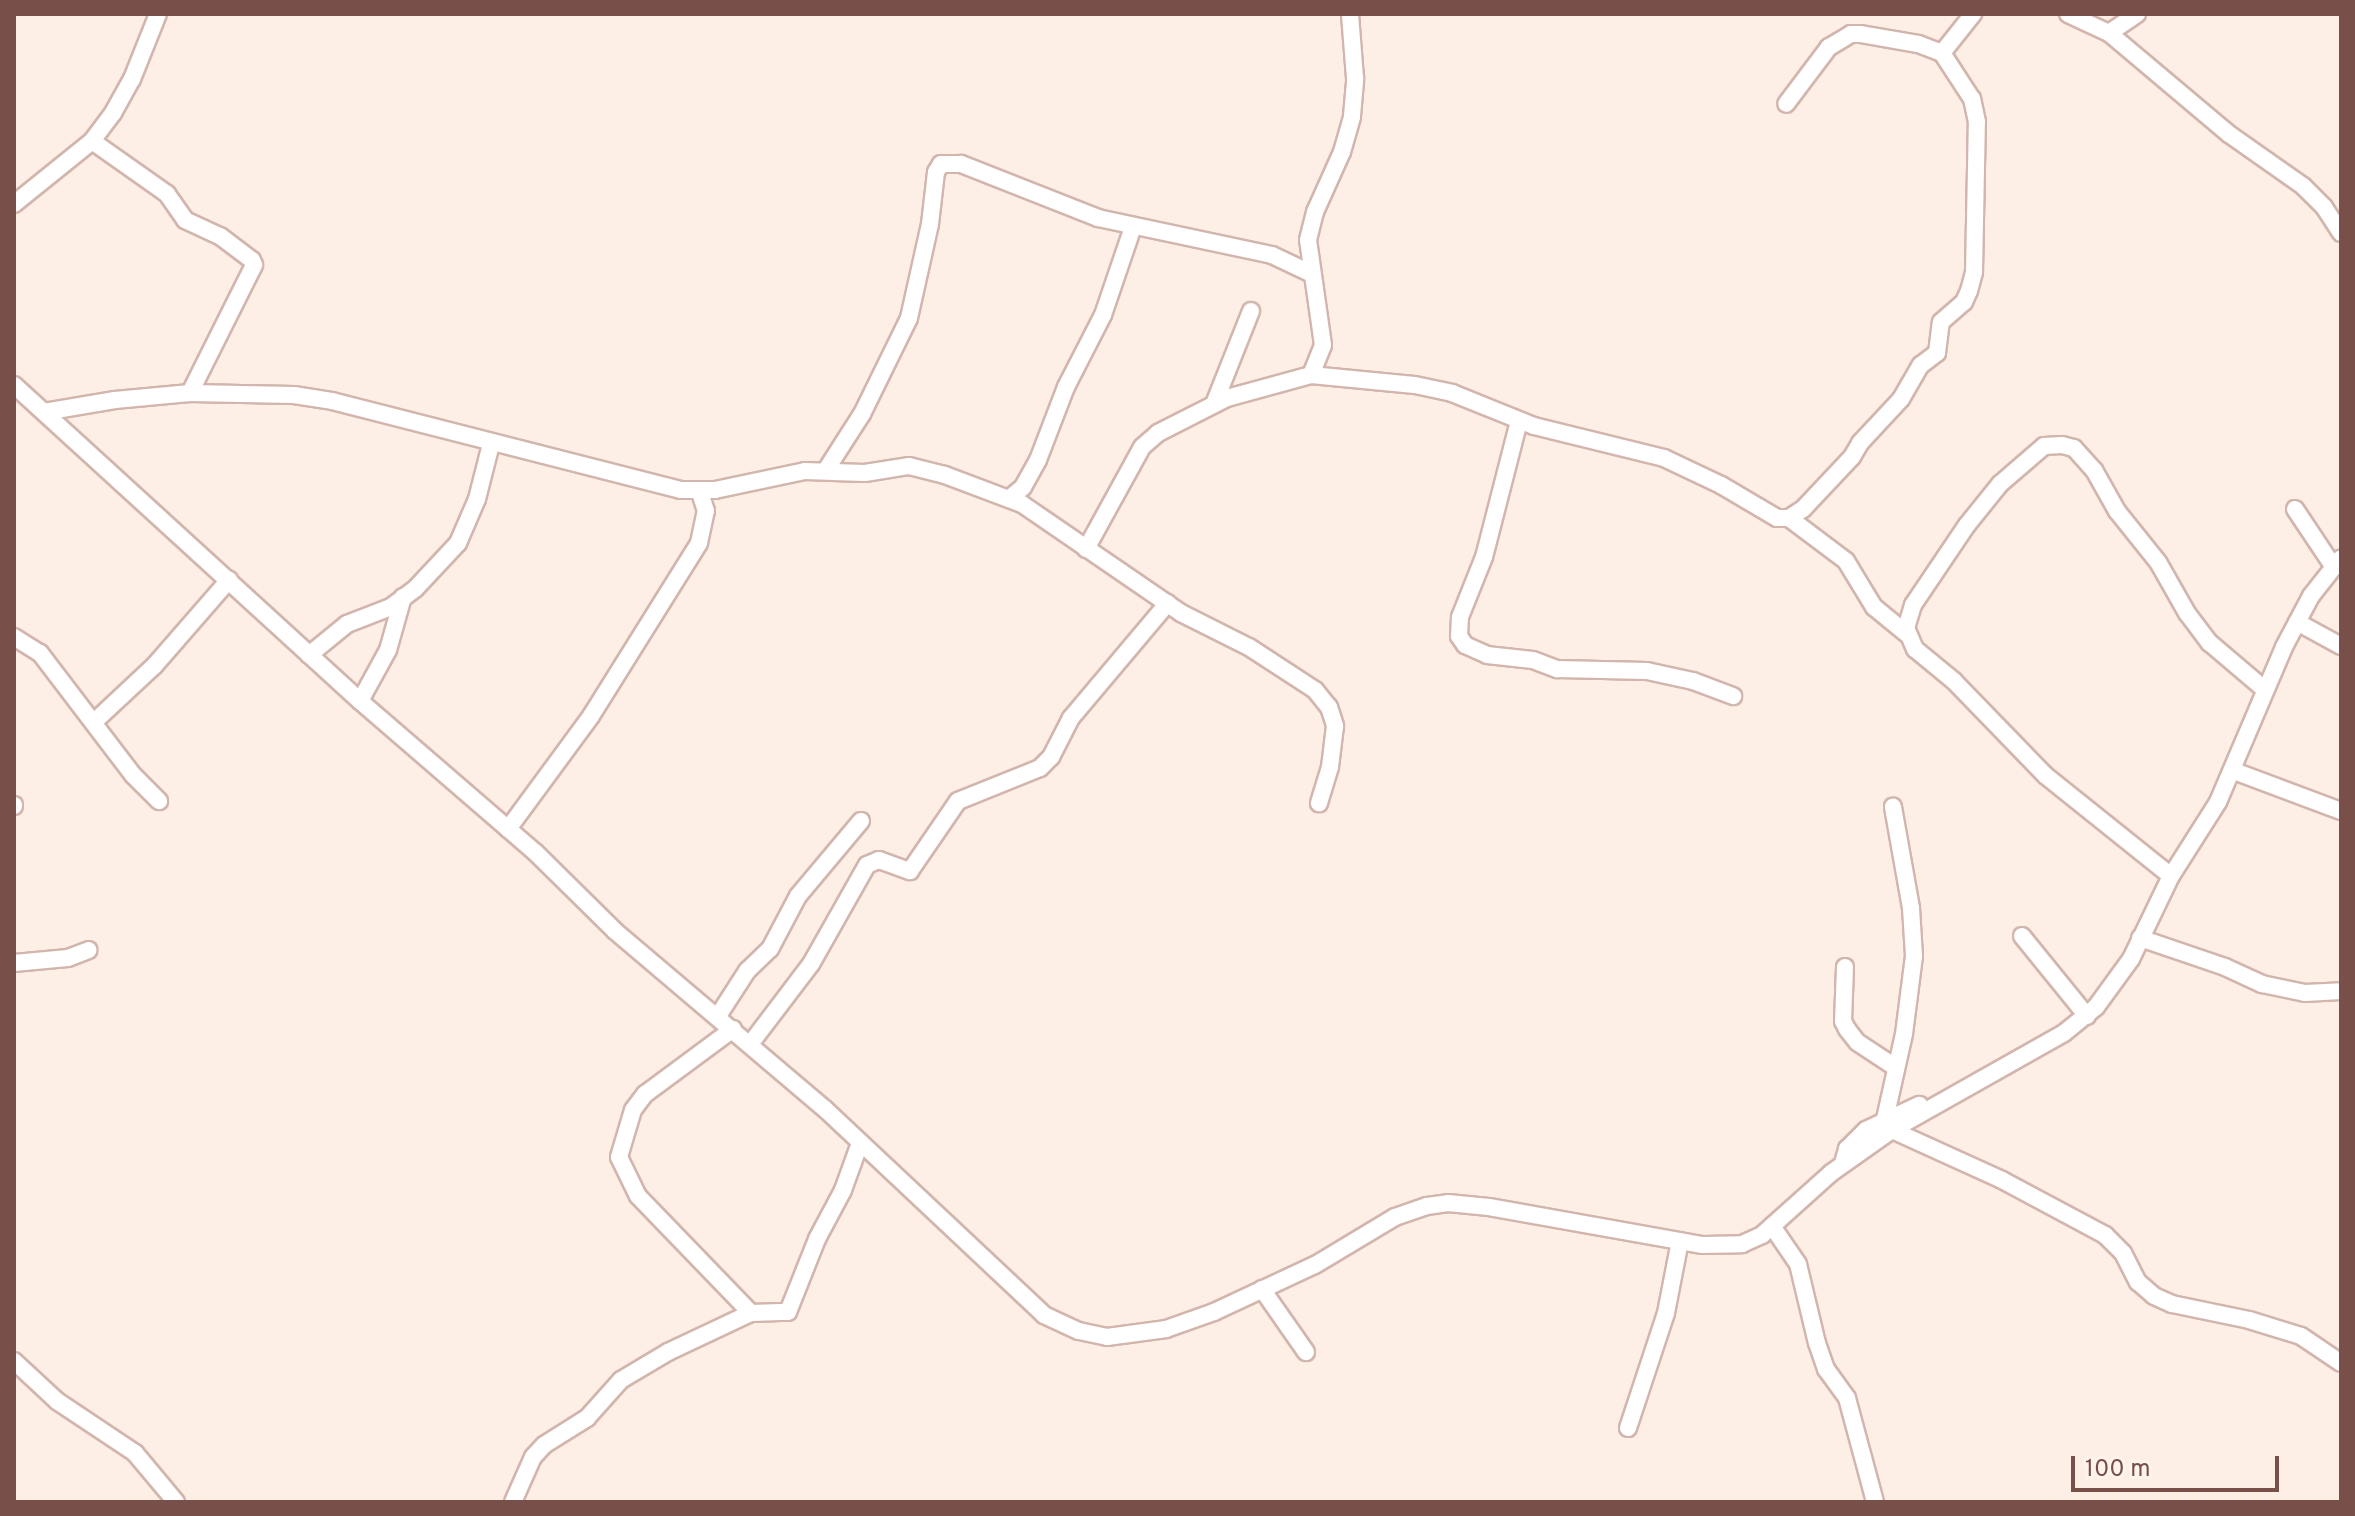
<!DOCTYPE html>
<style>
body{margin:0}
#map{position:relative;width:2355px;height:1516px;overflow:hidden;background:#fdefe6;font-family:Overpass,sans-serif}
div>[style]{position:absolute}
.roads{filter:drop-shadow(2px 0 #d2b6ad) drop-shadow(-2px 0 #d2b6ad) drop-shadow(0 2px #d2b6ad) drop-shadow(0 -2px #d2b6ad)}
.minor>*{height:16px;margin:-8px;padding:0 8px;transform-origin:8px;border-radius:8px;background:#fff}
span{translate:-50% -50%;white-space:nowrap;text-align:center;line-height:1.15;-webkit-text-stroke:8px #fff4ed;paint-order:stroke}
.frame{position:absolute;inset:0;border:16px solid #785049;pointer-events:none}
.scale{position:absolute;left:2071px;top:1456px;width:208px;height:36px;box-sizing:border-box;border:4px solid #785049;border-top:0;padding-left:10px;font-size:24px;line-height:28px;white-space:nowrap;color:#785049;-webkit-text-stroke:6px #fff4ed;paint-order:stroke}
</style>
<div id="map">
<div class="roads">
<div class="minor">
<div style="left:2068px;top:14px;width:45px;rotate:24.9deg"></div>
<div style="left:2109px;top:33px;width:157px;rotate:40.1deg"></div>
<div style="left:2229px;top:134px;width:90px;rotate:35.1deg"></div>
<div style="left:2303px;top:186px;width:30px;rotate:45deg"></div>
<div style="left:2324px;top:207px;width:31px;rotate:57deg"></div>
<div style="left:2109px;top:33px;width:34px;rotate:-34deg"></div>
<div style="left:1942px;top:53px;width:50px;rotate:-51.5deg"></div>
<div style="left:92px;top:141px;width:92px;rotate:35.2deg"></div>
<div style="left:167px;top:194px;width:32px;rotate:55deg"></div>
<div style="left:185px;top:220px;width:38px;rotate:25deg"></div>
<div style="left:220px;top:236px;width:40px;rotate:37deg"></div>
<div style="left:252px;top:260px;width:5px;rotate:68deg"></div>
<div style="left:254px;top:265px;width:143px;rotate:116.6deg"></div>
<div style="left:14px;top:204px;width:100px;rotate:-38.9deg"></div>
<div style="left:92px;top:141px;width:35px;rotate:-53deg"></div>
<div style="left:113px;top:113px;width:39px;rotate:-61deg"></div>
<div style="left:132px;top:79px;width:70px;rotate:-68.2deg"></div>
<div style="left:1311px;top:375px;width:32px;rotate:-68deg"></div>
<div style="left:1323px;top:345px;width:106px;rotate:-98.1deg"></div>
<div style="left:1308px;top:240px;width:29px;rotate:-76deg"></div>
<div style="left:1315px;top:212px;width:66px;rotate:-65.8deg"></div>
<div style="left:1342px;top:152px;width:37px;rotate:-74deg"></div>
<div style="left:1352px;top:116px;width:38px;rotate:-85deg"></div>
<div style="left:1355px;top:78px;width:64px;rotate:-94.5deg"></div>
<div style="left:14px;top:385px;width:469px;rotate:42.4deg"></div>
<div style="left:360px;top:701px;width:231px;rotate:40.8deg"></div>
<div style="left:535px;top:852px;width:112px;rotate:44.6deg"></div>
<div style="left:615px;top:931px;width:275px;rotate:40.3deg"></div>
<div style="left:825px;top:1109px;width:301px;rotate:43.2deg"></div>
<div style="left:1044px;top:1315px;width:38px;rotate:25deg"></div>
<div style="left:1079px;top:1331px;width:29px;rotate:12deg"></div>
<div style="left:1107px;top:1337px;width:60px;rotate:-7.7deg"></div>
<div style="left:1166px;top:1329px;width:51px;rotate:-19.5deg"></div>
<div style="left:1214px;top:1312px;width:111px;rotate:-25deg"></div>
<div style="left:1315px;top:1265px;width:93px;rotate:-31deg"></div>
<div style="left:1395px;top:1217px;width:34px;rotate:-19deg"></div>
<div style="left:1427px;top:1206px;width:21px;rotate:-8deg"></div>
<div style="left:1448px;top:1203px;width:41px;rotate:5.6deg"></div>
<div style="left:1489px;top:1207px;width:217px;rotate:10.1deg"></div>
<div style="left:1703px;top:1245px;width:39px;rotate:-1deg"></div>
<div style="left:1742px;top:1244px;width:22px;rotate:-24deg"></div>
<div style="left:1762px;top:1235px;width:93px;rotate:-41.9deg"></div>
<div style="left:1831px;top:1173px;width:75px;rotate:-35.2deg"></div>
<div style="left:1892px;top:1130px;width:197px;rotate:-29.4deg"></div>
<div style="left:2064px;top:1033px;width:41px;rotate:-39.1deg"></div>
<div style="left:2096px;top:1007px;width:59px;rotate:-53.9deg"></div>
<div style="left:2131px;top:959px;width:92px;rotate:-64.3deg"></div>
<div style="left:2171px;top:876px;width:88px;rotate:-57.6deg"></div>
<div style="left:2218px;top:802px;width:168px;rotate:-66.9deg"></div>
<div style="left:2284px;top:647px;width:58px;rotate:-62.1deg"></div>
<div style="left:2311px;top:596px;width:48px;rotate:-51.7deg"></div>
<div style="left:1214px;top:404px;width:100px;rotate:-68.3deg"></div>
<div style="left:44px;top:412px;width:72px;rotate:-9.6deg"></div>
<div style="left:115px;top:400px;width:75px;rotate:-5.3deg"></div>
<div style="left:190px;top:393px;width:104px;rotate:1.1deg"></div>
<div style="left:294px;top:395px;width:38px;rotate:9deg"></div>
<div style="left:332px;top:401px;width:360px;rotate:14.3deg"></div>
<div style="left:681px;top:490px;width:34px"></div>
<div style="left:715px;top:490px;width:92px;rotate:-11.9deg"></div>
<div style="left:805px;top:471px;width:60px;rotate:1.9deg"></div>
<div style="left:865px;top:473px;width:45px;rotate:-9deg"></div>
<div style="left:909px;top:466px;width:37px;rotate:14deg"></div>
<div style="left:945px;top:475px;width:82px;rotate:20.6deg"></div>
<div style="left:1022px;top:504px;width:193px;rotate:34.4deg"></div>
<div style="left:1181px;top:613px;width:76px;rotate:26.6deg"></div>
<div style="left:1249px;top:647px;width:79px;rotate:33.1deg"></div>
<div style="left:1315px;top:690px;width:22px;rotate:51deg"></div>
<div style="left:1329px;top:707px;width:20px;rotate:72deg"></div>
<div style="left:1335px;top:726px;width:41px;rotate:97deg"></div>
<div style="left:1330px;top:767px;width:38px;rotate:107deg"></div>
<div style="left:1519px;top:421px;width:140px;rotate:104.4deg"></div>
<div style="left:1484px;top:557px;width:65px;rotate:111.8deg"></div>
<div style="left:1460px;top:617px;width:19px;rotate:93deg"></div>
<div style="left:1459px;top:636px;width:11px;rotate:56deg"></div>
<div style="left:1465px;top:645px;width:24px;rotate:24deg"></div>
<div style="left:1487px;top:655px;width:46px;rotate:6.2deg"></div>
<div style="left:1533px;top:660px;width:26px;rotate:21deg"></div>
<div style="left:1557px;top:669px;width:90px;rotate:1.3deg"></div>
<div style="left:1647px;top:671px;width:47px;rotate:12.3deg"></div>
<div style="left:1693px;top:681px;width:43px;rotate:20.6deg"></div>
<div style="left:826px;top:470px;width:67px;rotate:-57.3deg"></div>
<div style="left:862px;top:414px;width:107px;rotate:-63.9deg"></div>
<div style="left:909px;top:318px;width:96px;rotate:-77.4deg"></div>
<div style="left:930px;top:224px;width:52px;rotate:-83.4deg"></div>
<div style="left:936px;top:172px;width:9px;rotate:-58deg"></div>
<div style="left:941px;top:164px;width:20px"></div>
<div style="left:961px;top:164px;width:147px;rotate:21.5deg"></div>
<div style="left:1098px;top:218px;width:178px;rotate:12deg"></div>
<div style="left:1272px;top:255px;width:42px;rotate:25.3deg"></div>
<div style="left:1010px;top:498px;width:17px;rotate:-40deg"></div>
<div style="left:1023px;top:487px;width:31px;rotate:-61deg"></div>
<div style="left:1038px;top:460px;width:78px;rotate:-69deg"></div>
<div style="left:1066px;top:387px;width:81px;rotate:-62.8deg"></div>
<div style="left:1103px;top:315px;width:93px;rotate:-71.2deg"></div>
<div style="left:2295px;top:509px;width:69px;rotate:56.3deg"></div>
<div style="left:1789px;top:518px;width:71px;rotate:37deg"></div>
<div style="left:1846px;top:561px;width:54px;rotate:58.7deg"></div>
<div style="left:1874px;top:607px;width:43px;rotate:39.3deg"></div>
<div style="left:1086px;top:549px;width:116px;rotate:-61.2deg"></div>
<div style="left:1142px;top:447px;width:21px;rotate:-41deg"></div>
<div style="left:1158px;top:433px;width:77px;rotate:-26.9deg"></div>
<div style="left:1227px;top:398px;width:87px;rotate:-15.3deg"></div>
<div style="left:1311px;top:375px;width:104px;rotate:5.5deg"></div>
<div style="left:1415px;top:385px;width:38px;rotate:12deg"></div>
<div style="left:1452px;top:393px;width:88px;rotate:21.9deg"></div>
<div style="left:1534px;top:426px;width:134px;rotate:13.8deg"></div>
<div style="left:1664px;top:458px;width:63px;rotate:25.3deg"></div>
<div style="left:1721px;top:485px;width:65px;rotate:30.5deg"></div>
<div style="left:1777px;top:518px;width:12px"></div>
<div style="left:1789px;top:518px;width:17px;rotate:-33deg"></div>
<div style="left:1803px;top:509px;width:71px;rotate:-46.7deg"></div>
<div style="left:1852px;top:457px;width:16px;rotate:-60deg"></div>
<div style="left:1860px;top:443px;width:60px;rotate:-47deg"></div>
<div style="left:1901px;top:399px;width:39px;rotate:-60deg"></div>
<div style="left:1921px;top:365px;width:20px;rotate:-37deg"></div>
<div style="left:1937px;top:353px;width:31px;rotate:-83deg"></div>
<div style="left:1941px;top:322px;width:30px;rotate:-41deg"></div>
<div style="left:1964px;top:302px;width:12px;rotate:-66deg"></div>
<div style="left:1969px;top:291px;width:20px;rotate:-75deg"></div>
<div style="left:1974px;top:272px;width:150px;rotate:-88.9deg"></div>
<div style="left:1977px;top:122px;width:24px;rotate:-102deg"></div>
<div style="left:1972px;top:99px;width:55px;rotate:-123.1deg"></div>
<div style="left:1942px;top:53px;width:26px;rotate:-159deg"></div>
<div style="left:1918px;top:44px;width:59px;rotate:-170.2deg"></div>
<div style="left:1860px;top:34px;width:9px;rotate:180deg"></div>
<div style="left:1851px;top:34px;width:26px;rotate:149deg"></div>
<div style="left:1829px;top:47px;width:71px;rotate:127deg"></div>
<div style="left:2297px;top:622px;width:50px;rotate:28.6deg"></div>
<div style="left:14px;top:637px;width:31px;rotate:32deg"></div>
<div style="left:40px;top:653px;width:153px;rotate:52.7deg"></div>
<div style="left:133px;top:775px;width:37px;rotate:45deg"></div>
<div style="left:309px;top:655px;width:49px;rotate:-39.2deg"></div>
<div style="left:347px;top:624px;width:47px;rotate:-21.1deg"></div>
<div style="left:391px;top:607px;width:30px;rotate:-37deg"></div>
<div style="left:415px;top:589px;width:63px;rotate:-46.9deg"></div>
<div style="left:458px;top:543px;width:48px;rotate:-66.6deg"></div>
<div style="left:477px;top:499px;width:57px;rotate:-75.7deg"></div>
<div style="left:360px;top:701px;width:58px;rotate:-61.2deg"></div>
<div style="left:388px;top:650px;width:55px;rotate:-74.2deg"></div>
<div style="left:94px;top:722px;width:83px;rotate:-43.1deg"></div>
<div style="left:155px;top:665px;width:113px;rotate:-49deg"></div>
<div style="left:2234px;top:771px;width:114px;rotate:20.5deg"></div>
<div style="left:14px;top:805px;width:1px;rotate:90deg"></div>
<div style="left:508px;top:829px;width:140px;rotate:-53.7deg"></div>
<div style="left:591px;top:716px;width:204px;rotate:-58deg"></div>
<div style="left:699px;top:543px;width:33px;rotate:-78deg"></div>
<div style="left:706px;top:511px;width:20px;rotate:-108deg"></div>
<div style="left:2171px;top:876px;width:160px;rotate:-141.3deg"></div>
<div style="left:2046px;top:776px;width:132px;rotate:-134.1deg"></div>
<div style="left:1954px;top:681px;width:50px;rotate:-140.6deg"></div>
<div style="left:1915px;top:649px;width:23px;rotate:-113deg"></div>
<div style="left:1906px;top:628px;width:24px;rotate:-73deg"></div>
<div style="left:1913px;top:605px;width:97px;rotate:-56deg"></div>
<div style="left:1967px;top:525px;width:53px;rotate:-51.2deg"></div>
<div style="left:2000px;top:484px;width:58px;rotate:-40.8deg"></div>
<div style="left:2044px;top:446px;width:18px;rotate:-3deg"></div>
<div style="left:2062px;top:445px;width:12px;rotate:14deg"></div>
<div style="left:2074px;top:448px;width:30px;rotate:48deg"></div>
<div style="left:2094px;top:470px;width:47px;rotate:60.7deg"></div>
<div style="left:2117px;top:511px;width:65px;rotate:51.2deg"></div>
<div style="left:2158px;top:562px;width:59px;rotate:60.4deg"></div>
<div style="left:2187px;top:613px;width:38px;rotate:53deg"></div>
<div style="left:2210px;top:643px;width:71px;rotate:40.4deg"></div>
<div style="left:2022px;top:936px;width:103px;rotate:50.9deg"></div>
<div style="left:2140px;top:938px;width:90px;rotate:18.8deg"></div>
<div style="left:2225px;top:967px;width:41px;rotate:24.7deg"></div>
<div style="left:2262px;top:984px;width:44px;rotate:11.8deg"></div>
<div style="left:2305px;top:993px;width:36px;rotate:-3deg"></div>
<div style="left:14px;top:963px;width:54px;rotate:-5.3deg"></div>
<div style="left:68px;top:958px;width:22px;rotate:-21deg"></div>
<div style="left:1845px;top:967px;width:54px;rotate:92.1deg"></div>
<div style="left:1843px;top:1021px;width:9px;rotate:63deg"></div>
<div style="left:1847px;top:1029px;width:16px;rotate:52deg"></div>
<div style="left:1857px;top:1042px;width:45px;rotate:33.3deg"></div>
<div style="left:718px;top:1016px;width:54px;rotate:-57.2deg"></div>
<div style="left:747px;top:971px;width:32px;rotate:-44deg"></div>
<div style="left:770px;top:949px;width:60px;rotate:-62.2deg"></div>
<div style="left:798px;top:896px;width:98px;rotate:-50deg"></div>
<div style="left:733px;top:1029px;width:109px;rotate:143.5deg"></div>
<div style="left:645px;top:1094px;width:20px;rotate:127deg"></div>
<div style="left:633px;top:1110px;width:49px;rotate:106.6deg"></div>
<div style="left:619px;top:1157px;width:43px;rotate:64deg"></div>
<div style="left:638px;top:1196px;width:163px;rotate:46deg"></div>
<div style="left:751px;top:1043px;width:99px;rotate:-52.8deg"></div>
<div style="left:811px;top:964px;width:114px;rotate:-60.5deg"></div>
<div style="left:867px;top:865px;width:13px;rotate:-23deg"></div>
<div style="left:879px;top:860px;width:33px;rotate:20deg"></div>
<div style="left:910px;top:871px;width:85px;rotate:-55.6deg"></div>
<div style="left:958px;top:801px;width:88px;rotate:-21.9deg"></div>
<div style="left:1040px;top:768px;width:16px;rotate:-45deg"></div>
<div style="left:1051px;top:757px;width:44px;rotate:-62.9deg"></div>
<div style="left:1071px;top:718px;width:150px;rotate:-49.9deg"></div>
<div style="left:1885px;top:1119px;width:87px;rotate:-77.4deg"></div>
<div style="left:1904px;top:1034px;width:79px;rotate:-82.7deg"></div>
<div style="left:1914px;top:956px;width:48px;rotate:-93.6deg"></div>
<div style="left:1911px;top:908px;width:103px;rotate:-100.1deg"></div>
<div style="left:1892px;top:1130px;width:121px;rotate:24.4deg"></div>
<div style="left:2002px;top:1180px;width:117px;rotate:28.1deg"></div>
<div style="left:2105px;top:1235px;width:25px;rotate:45deg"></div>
<div style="left:2123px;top:1253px;width:33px;rotate:63deg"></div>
<div style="left:2138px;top:1282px;width:21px;rotate:41deg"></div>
<div style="left:2154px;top:1296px;width:20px;rotate:24deg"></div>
<div style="left:2172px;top:1304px;width:79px;rotate:11.7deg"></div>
<div style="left:2249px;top:1320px;width:54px;rotate:17.1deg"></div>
<div style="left:2301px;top:1336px;width:48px;rotate:34deg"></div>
<div style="left:1843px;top:1163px;width:15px;rotate:-74deg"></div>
<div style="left:1847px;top:1149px;width:27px;rotate:-45deg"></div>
<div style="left:1866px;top:1130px;width:59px;rotate:-25.3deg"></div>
<div style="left:1772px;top:1226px;width:46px;rotate:55.6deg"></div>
<div style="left:1798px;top:1264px;width:81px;rotate:76.5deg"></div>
<div style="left:1817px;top:1343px;width:28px;rotate:71deg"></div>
<div style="left:1826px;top:1369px;width:36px;rotate:54deg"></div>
<div style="left:1847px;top:1398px;width:108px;rotate:74.9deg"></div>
<div style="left:1262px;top:1289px;width:77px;rotate:55.1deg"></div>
<div style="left:14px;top:1361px;width:59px;rotate:42.9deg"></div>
<div style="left:57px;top:1401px;width:94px;rotate:33.7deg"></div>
<div style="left:135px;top:1453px;width:64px;rotate:50.1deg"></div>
<div style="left:1628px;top:1428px;width:121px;rotate:-71.7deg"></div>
<div style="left:1666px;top:1313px;width:73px;rotate:-79deg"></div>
<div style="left:513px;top:1502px;width:49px;rotate:-66deg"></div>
<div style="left:533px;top:1457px;width:16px;rotate:-47deg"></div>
<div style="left:544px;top:1445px;width:51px;rotate:-32.1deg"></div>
<div style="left:587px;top:1418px;width:51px;rotate:-48.2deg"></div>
<div style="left:621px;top:1380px;width:55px;rotate:-30.8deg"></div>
<div style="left:668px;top:1352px;width:92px;rotate:-25.2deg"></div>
<div style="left:751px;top:1313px;width:37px;rotate:-2deg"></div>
<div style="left:788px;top:1312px;width:79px;rotate:-68.3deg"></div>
<div style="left:817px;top:1239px;width:55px;rotate:-62deg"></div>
<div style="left:843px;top:1190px;width:50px;rotate:-70.1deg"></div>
</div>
</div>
<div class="frame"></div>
<div class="scale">100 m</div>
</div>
